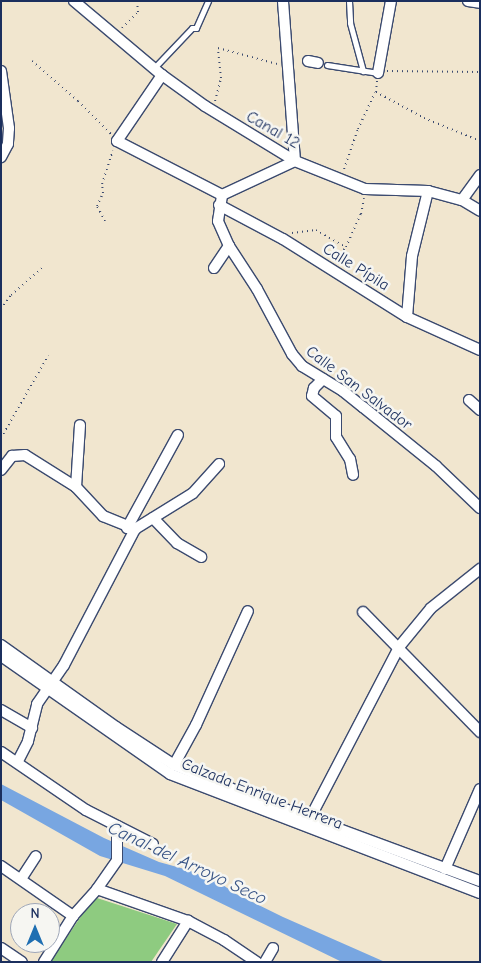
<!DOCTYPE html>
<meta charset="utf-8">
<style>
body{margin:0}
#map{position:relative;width:481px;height:963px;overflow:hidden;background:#f1e6cf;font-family:"Comic Neue",sans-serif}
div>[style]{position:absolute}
.green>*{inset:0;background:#8ecb80}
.water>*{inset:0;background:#78a6e1}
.path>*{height:2px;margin-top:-1px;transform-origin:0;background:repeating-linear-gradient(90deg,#3b4a6f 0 1px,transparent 0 5px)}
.roads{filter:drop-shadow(1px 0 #3b4a6f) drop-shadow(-1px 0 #3b4a6f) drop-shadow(0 1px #3b4a6f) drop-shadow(0 -1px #3b4a6f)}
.lane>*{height:5px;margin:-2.5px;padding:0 2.5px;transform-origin:2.5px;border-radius:2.5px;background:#fff}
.street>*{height:10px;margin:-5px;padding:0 5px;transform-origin:5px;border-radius:5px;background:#fff}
span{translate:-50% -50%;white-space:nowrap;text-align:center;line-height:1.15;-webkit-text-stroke:5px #f6f6f2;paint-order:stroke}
.street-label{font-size:16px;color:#1b2f5e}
.water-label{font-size:18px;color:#375385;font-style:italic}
.frame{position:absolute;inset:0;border:2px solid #1b2f5e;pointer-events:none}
.north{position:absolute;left:10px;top:903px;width:50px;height:50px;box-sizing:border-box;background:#f6f6f2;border:1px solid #9ea6b7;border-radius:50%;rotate:0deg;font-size:14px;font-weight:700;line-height:20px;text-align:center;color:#1b2f5e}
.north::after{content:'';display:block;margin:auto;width:18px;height:22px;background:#1f6fb2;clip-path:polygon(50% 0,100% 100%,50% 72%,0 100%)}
</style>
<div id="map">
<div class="green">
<div style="clip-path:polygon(94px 897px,177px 924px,151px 962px,50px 962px)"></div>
</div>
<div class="water">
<div style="clip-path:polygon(1px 784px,104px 838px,159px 862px,188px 870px,220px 883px,236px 894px,283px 917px,385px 962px,342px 962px,165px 876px,100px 856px,1px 800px)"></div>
</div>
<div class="path">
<div style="left:122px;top:28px;width:23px;rotate:-45deg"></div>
<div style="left:138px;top:12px;width:11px;rotate:-95deg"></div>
<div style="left:32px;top:61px;width:61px;rotate:41deg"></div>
<div style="left:78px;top:101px;width:47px;rotate:45deg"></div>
<div style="left:387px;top:71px;width:93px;rotate:0.6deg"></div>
<div style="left:377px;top:81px;width:11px;rotate:95deg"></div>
<div style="left:376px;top:92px;width:55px;rotate:28.4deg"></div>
<div style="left:424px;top:118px;width:61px;rotate:22.3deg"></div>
<div style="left:215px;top:101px;width:24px;rotate:-75deg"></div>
<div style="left:221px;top:78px;width:30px;rotate:-96deg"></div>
<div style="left:218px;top:48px;width:61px;rotate:15.2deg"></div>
<div style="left:344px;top:169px;width:42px;rotate:-70.7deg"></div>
<div style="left:358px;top:129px;width:40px;rotate:-65deg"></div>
<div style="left:105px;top:221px;width:17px;rotate:-118deg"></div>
<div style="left:97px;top:206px;width:14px;rotate:-65deg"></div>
<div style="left:103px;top:193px;width:9px;rotate:-96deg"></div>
<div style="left:102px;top:184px;width:35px;rotate:-72deg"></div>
<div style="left:292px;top:233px;width:24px;rotate:-7deg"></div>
<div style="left:316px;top:230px;width:34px;rotate:30deg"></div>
<div style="left:335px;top:262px;width:19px;rotate:-54deg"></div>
<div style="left:346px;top:247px;width:36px;rotate:-66deg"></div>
<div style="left:361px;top:214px;width:16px;rotate:-79deg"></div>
<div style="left:1px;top:309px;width:17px;rotate:-54deg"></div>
<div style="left:11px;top:295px;width:43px;rotate:-41.2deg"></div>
<div style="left:1px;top:438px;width:95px;rotate:-60.2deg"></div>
</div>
<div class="roads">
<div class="lane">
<div style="left:349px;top:1px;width:22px;rotate:87deg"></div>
<div style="left:350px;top:23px;width:50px;rotate:74.8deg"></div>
<div style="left:327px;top:65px;width:52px;rotate:8.9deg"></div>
<div style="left:154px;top:68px;width:55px;rotate:-46.5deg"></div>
<div style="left:192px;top:28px;width:4px"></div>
<div style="left:196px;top:28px;width:30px;rotate:-66deg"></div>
</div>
<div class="street">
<div style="left:74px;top:1px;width:115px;rotate:40.1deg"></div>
<div style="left:162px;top:75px;width:53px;rotate:35.8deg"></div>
<div style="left:205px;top:106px;width:105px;rotate:31.4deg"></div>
<div style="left:295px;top:161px;width:75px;rotate:21.8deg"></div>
<div style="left:365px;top:189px;width:63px;rotate:1.8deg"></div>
<div style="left:428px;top:191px;width:35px;rotate:15deg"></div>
<div style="left:462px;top:200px;width:31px;rotate:-54deg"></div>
<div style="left:468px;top:1px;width:12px;rotate:9deg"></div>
<div style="left:308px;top:61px;width:10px;rotate:11deg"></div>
<div style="left:1px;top:71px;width:58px;rotate:82deg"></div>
<div style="left:9px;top:128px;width:16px;rotate:94deg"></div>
<div style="left:8px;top:144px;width:15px;rotate:118deg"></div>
<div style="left:378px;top:73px;width:73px;rotate:-79.8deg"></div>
<div style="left:162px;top:75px;width:80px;rotate:124.3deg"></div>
<div style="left:117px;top:141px;width:118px;rotate:27.2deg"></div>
<div style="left:462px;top:200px;width:21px;rotate:31deg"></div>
<div style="left:219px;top:205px;width:72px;rotate:28deg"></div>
<div style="left:283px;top:239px;width:146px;rotate:32.2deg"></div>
<div style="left:407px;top:317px;width:80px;rotate:24.3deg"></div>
<div style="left:229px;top:246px;width:51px;rotate:56.9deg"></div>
<div style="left:257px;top:289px;width:74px;rotate:61.7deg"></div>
<div style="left:292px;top:354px;width:16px;rotate:50deg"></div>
<div style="left:302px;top:366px;width:48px;rotate:31.4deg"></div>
<div style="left:343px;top:391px;width:26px;rotate:39deg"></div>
<div style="left:363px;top:407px;width:94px;rotate:38.9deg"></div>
<div style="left:436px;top:466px;width:61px;rotate:43.7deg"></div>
<div style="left:214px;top:268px;width:27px;rotate:-56deg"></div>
<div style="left:229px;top:246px;width:27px;rotate:-114deg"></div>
<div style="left:218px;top:221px;width:26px;rotate:-81deg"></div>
<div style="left:222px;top:195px;width:81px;rotate:-25deg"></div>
<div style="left:295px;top:161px;width:160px;rotate:-94.3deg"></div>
<div style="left:407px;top:317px;width:61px;rotate:-85.3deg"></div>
<div style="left:412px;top:256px;width:67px;rotate:-76.2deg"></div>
<div style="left:323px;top:379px;width:13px;rotate:135deg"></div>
<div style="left:314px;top:388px;width:8px;rotate:104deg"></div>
<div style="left:312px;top:396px;width:31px;rotate:40deg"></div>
<div style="left:336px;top:416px;width:21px;rotate:90deg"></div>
<div style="left:336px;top:437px;width:26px;rotate:58deg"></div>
<div style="left:350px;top:459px;width:16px;rotate:79deg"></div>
<div style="left:469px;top:400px;width:15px;rotate:42deg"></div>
<div style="left:1px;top:470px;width:18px;rotate:-52deg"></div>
<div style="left:12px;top:456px;width:13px;rotate:-4deg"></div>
<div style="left:25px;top:455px;width:60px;rotate:32.1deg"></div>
<div style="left:76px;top:487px;width:40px;rotate:47deg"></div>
<div style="left:103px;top:516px;width:35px;rotate:22deg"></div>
<div style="left:76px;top:487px;width:62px;rotate:-86.3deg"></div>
<div style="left:153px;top:518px;width:35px;rotate:46deg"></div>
<div style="left:177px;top:543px;width:28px;rotate:30deg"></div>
<div style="left:127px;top:528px;width:106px;rotate:-61.3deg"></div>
<div style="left:363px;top:612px;width:168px;rotate:45.7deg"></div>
<div style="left:1px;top:645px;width:141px;rotate:35.5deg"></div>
<div style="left:116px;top:727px;width:69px;rotate:33.2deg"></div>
<div style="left:174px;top:765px;width:79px;rotate:22.3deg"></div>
<div style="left:247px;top:795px;width:248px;rotate:20.3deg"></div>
<div style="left:1px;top:656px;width:206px;rotate:34.9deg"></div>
<div style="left:170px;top:774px;width:332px;rotate:21deg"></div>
<div style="left:1px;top:710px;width:36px;rotate:30deg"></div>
<div style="left:1px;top:752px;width:103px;rotate:34.3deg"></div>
<div style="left:86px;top:810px;width:75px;rotate:26.9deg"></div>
<div style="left:18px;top:761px;width:22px;rotate:-63deg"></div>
<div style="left:28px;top:741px;width:38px;rotate:-76deg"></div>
<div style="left:37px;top:704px;width:47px;rotate:-55.3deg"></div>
<div style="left:64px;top:665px;width:153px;rotate:-62.4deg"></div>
<div style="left:135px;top:529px;width:68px;rotate:-31.8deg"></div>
<div style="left:193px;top:493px;width:39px;rotate:-48deg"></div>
<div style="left:174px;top:765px;width:46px;rotate:-61.2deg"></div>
<div style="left:196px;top:725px;width:125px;rotate:-65.5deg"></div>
<div style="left:307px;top:824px;width:199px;rotate:-62.5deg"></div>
<div style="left:399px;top:647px;width:50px;rotate:-50.6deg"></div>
<div style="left:431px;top:608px;width:63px;rotate:-38.5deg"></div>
<div style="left:1px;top:866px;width:88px;rotate:34.8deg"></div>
<div style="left:445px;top:869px;width:87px;rotate:-66.4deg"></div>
<div style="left:21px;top:879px;width:27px;rotate:-57deg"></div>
<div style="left:97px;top:889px;width:96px;rotate:19.4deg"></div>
<div style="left:188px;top:921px;width:41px;rotate:27.8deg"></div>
<div style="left:224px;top:940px;width:40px;rotate:34deg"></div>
<div style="left:1px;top:948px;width:25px;rotate:34deg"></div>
<div style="left:44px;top:962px;width:54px;rotate:-57.8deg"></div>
<div style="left:73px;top:916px;width:36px;rotate:-48deg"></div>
<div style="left:97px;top:889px;width:35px;rotate:-55deg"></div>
<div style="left:117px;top:860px;width:34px;rotate:-90deg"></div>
<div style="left:162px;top:962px;width:49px;rotate:-57.6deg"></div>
<div style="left:265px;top:962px;width:16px;rotate:-60deg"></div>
</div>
</div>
<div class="street-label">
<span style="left:273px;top:130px;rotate:30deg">Canal 12</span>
<span style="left:356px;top:267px;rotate:32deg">Calle Pípila</span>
<span style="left:359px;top:388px;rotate:37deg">Calle San Salvador</span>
<span style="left:262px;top:794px;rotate:21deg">Calzada Enrique Herrera</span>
</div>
<div class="water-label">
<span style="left:187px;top:864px;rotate:25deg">Canal del Arroyo Seco</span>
</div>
<div class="frame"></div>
<div class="north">N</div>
</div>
